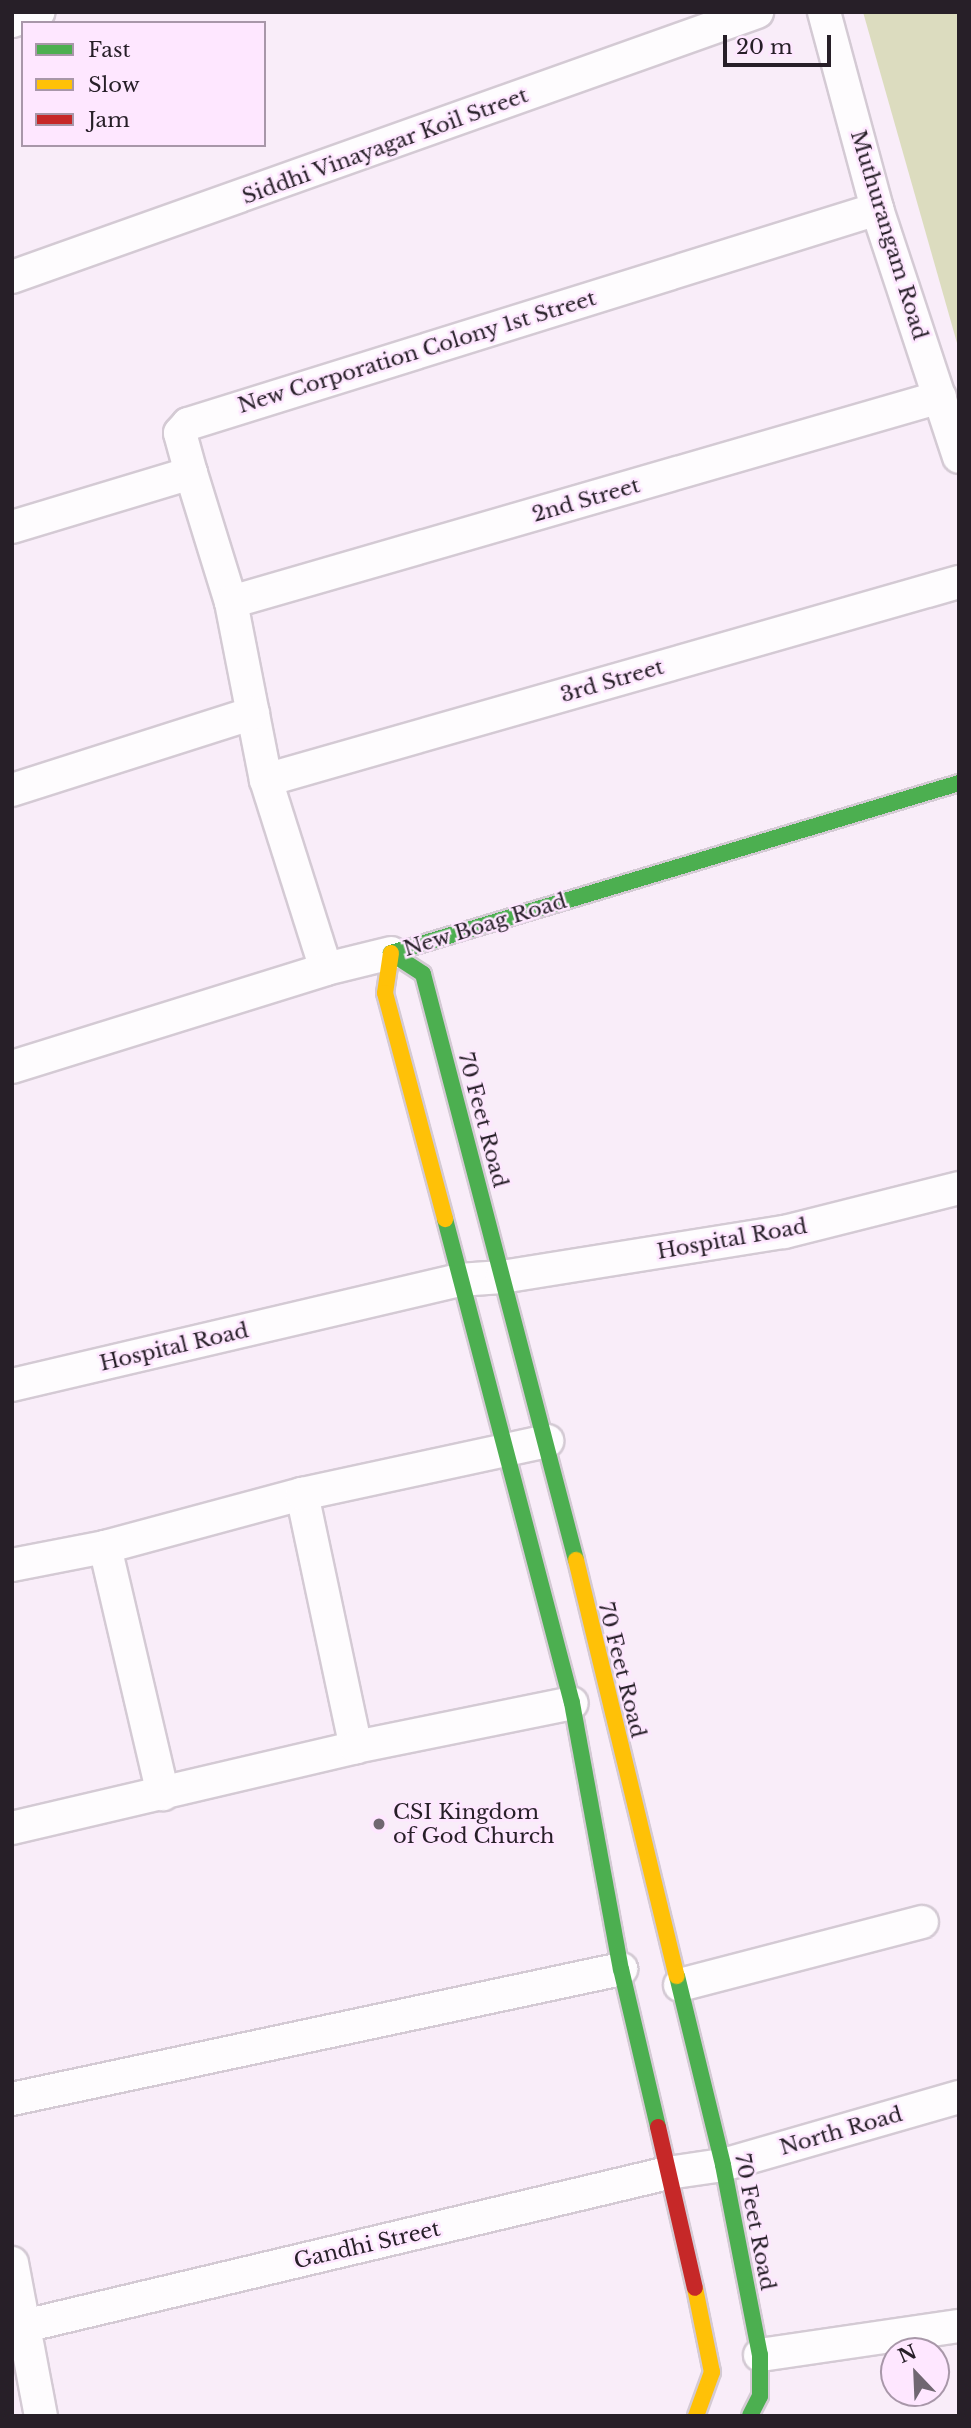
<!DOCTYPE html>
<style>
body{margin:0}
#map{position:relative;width:971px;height:2428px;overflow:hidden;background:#f9edf9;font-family:"Libre Baskerville",serif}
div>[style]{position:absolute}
.green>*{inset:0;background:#dcdcbf}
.roads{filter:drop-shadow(2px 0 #d4cad4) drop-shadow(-2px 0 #d4cad4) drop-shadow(0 2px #d4cad4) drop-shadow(0 -2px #d4cad4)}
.street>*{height:32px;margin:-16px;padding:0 16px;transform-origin:16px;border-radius:16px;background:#fefcfe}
.fast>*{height:16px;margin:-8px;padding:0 8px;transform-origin:8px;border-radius:8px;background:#4caf50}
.slow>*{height:16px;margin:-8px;padding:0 8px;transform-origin:8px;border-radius:8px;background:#ffc107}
.jam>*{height:16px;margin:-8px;padding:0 8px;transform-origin:8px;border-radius:8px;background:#c62828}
.dots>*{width:19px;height:19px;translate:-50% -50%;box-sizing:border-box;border:4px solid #fee7ff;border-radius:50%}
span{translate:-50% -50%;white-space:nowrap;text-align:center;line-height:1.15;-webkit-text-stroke:5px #fee7ff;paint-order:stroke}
.street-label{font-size:21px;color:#271f28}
.poi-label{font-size:21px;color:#271f28}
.left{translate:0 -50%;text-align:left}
.frame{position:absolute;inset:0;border:14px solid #271f28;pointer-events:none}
.legend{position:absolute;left:21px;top:21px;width:245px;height:126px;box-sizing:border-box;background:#fee7ff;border:2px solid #a897a9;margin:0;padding:9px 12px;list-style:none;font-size:21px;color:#271f28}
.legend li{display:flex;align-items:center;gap:14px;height:35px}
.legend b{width:35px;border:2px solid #a897a9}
.north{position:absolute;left:880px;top:2337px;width:70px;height:70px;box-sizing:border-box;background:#fee7ff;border:2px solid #a897a9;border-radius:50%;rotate:337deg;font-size:19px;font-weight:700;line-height:28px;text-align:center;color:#271f28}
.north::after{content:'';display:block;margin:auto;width:24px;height:32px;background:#706771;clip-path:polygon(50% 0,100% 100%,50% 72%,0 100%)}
.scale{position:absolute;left:723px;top:35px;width:108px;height:32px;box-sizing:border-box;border:4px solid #271f28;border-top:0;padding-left:9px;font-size:21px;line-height:24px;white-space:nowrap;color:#271f28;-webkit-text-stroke:5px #fee7ff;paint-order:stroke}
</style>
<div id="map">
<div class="green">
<div style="clip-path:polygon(863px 12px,959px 12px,959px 350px)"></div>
</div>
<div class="roads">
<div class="street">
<div style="left:824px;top:12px;width:204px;rotate:74.9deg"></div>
<div style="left:877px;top:209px;width:261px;rotate:71.7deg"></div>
<div style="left:12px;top:21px;width:28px;rotate:-19deg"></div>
<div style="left:12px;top:277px;width:791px;rotate:-19.58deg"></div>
<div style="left:191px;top:473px;width:135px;rotate:72.8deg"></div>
<div style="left:231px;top:602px;width:181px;rotate:78.9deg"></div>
<div style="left:266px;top:780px;width:198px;rotate:72.4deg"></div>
<div style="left:12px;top:527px;width:187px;rotate:-16.8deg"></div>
<div style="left:191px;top:473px;width:41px;rotate:-105.4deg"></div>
<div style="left:180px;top:433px;width:12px;rotate:-48deg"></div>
<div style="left:188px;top:424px;width:722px;rotate:-17.33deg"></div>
<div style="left:231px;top:602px;width:738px;rotate:-16.13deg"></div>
<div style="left:266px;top:780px;width:721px;rotate:-15.95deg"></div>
<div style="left:12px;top:790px;width:253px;rotate:-17.7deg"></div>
<div style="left:12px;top:1067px;width:329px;rotate:-17.3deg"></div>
<div style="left:326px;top:969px;width:67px;rotate:-13.8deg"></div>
<div style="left:12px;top:1385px;width:459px;rotate:-13.2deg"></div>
<div style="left:459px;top:1280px;width:43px;rotate:-4deg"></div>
<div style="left:502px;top:1277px;width:286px;rotate:-9.1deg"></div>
<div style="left:784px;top:1232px;width:180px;rotate:-14.1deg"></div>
<div style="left:302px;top:1494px;width:259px;rotate:78deg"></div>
<div style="left:105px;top:1547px;width:254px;rotate:76.8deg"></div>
<div style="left:12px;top:1565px;width:95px;rotate:-11deg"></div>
<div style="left:105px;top:1547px;width:204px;rotate:-15.1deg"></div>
<div style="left:302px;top:1494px;width:251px;rotate:-12.2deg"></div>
<div style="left:12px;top:1828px;width:353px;rotate:-13.2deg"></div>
<div style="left:356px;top:1747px;width:220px;rotate:-11.5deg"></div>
<div style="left:680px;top:1985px;width:250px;rotate:-14.6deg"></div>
<div style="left:12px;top:2099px;width:623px;rotate:-12.05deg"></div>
<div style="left:12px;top:2263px;width:156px;rotate:79.3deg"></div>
<div style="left:12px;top:2329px;width:674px;rotate:-13.38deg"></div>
<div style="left:668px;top:2173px;width:56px;rotate:-8.3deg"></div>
<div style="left:723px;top:2165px;width:246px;rotate:-16.1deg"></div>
<div style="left:760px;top:2355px;width:201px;rotate:-8.3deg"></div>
</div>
<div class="fast">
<div style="left:391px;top:953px;width:38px;rotate:33deg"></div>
<div style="left:423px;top:974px;width:606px;rotate:75.37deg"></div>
<div style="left:391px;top:953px;width:593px;rotate:-16.66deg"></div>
<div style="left:445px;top:1219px;width:500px;rotate:75.3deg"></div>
<div style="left:572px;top:1703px;width:270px;rotate:79.6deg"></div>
<div style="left:621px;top:1969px;width:162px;rotate:76.8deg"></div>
<div style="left:677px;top:1976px;width:195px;rotate:76.3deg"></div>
<div style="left:723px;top:2165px;width:194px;rotate:79deg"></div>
<div style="left:760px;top:2355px;width:41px;rotate:90deg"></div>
<div style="left:760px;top:2396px;width:22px;rotate:117deg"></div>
</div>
<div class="slow">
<div style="left:391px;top:953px;width:40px;rotate:98.5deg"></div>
<div style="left:385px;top:993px;width:234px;rotate:75.1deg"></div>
<div style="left:576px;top:1560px;width:428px;rotate:76.4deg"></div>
<div style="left:695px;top:2288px;width:86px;rotate:78.6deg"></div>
<div style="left:712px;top:2372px;width:47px;rotate:110deg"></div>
</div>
<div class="jam">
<div style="left:658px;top:2127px;width:165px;rotate:77.1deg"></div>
</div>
</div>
<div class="dots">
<div style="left:379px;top:1824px;background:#706771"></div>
</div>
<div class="street-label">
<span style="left:385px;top:146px;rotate:-20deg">Siddhi Vinayagar Koil Street</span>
<span style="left:889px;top:235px;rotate:73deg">Muthurangam Road</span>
<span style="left:417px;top:352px;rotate:-17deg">New Corporation Colony 1st Street</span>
<span style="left:586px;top:500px;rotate:-16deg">2nd Street</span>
<span style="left:612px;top:681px;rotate:-16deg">3rd Street</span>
<span style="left:485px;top:925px;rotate:-17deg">New Boag Road</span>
<span style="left:483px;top:1120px;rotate:75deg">70 Feet Road</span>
<span style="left:732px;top:1239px;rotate:-10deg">Hospital Road</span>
<span style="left:174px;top:1347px;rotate:-13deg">Hospital Road</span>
<span style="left:622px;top:1670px;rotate:76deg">70 Feet Road</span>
<span style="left:841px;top:2131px;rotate:-16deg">North Road</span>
<span style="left:755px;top:2222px;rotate:79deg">70 Feet Road</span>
<span style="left:367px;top:2245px;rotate:-13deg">Gandhi Street</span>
</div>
<div class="poi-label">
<span class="left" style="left:393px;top:1824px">CSI Kingdom<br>of God Church</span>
</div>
<div class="frame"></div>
<ul class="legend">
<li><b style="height:9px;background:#4caf50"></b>Fast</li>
<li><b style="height:9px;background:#ffc107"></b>Slow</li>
<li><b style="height:9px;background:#c62828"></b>Jam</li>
</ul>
<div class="north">N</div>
<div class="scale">20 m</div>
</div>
